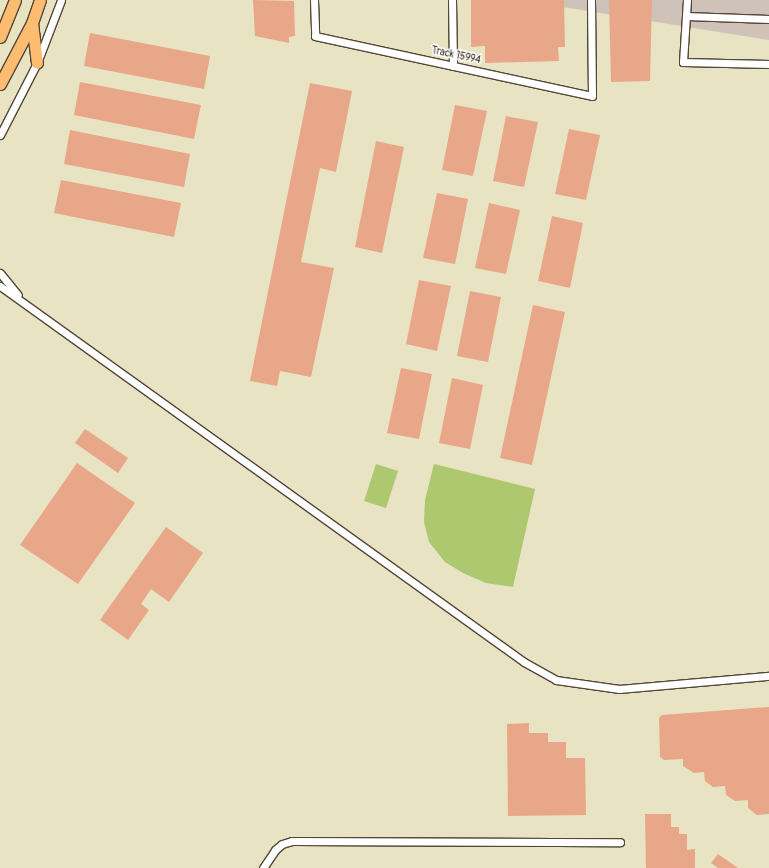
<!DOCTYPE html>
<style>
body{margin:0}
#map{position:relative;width:769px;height:868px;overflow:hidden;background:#e8e3c2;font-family:Pangolin,sans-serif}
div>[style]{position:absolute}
.industrial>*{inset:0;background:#cec2b9}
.green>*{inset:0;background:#adc86e}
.building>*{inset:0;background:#e9a789}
.roads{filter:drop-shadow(1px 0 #554637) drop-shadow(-1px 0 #554637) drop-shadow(0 1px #554637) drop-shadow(0 -1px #554637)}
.minor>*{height:7px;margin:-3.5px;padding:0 3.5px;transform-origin:3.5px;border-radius:3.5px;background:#fff}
.primary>*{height:11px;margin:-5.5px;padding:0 5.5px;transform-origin:5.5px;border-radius:5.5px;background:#febc70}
span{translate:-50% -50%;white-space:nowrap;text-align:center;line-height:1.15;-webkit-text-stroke:3px #fff;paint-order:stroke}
.street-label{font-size:10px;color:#3b2a1e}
</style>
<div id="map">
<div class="industrial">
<div style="clip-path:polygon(519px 0,769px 0,769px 40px)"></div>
</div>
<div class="green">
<div style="clip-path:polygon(376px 464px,398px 471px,386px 508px,364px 501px)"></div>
<div style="clip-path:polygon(434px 464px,535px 489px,513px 587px,486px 583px,463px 573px,445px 562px,429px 542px,424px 522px,425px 500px)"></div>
</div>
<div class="building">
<div style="clip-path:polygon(253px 0,294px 1px,295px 36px,289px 37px,289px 43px,255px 36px)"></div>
<div style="clip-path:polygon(471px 0,564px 0,565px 47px,558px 47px,559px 61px,485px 63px,485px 46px,471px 47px)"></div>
<div style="clip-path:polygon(609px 0,652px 0,650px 81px,611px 82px)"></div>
<div style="clip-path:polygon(90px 33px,210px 56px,204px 89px,84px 66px)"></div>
<div style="clip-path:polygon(80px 82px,201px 105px,194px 139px,74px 115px)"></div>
<div style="clip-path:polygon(310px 83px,352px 91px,336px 172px,320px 168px,301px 262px,334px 268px,311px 377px,280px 371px,277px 386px,250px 381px)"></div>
<div style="clip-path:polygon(455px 105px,487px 111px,473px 176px,442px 170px)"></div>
<div style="clip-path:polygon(506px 116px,538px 122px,524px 187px,493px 181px)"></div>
<div style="clip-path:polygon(569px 129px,600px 135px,586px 200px,555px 194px)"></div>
<div style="clip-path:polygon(70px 130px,190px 154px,184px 187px,64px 164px)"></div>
<div style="clip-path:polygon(376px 141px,404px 147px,382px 253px,355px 247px)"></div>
<div style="clip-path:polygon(61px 180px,181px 203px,174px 237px,54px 213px)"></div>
<div style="clip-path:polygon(437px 193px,468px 199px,455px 264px,423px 258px)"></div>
<div style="clip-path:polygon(489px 203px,520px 210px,506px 274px,475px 268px)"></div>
<div style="clip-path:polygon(552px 216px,583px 223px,570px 288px,538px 281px)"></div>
<div style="clip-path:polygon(419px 280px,451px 286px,437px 351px,406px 344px)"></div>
<div style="clip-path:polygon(470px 291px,501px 297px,488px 362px,457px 356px)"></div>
<div style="clip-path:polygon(533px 305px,565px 312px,532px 465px,500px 458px)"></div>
<div style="clip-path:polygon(401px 368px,432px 374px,419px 439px,387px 433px)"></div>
<div style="clip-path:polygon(452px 378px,483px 385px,470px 449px,439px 443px)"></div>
<div style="clip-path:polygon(85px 429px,128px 458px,118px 473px,75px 443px)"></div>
<div style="clip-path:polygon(77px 463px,135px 503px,78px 584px,20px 545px)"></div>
<div style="clip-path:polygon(166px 527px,203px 553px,169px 602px,151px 589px,141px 604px,149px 610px,128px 640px,100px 620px)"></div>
<div style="clip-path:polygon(769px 707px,769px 814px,757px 815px,748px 808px,748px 800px,735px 801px,726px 795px,725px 786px,713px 787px,705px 781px,704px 772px,694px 773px,683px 766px,683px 759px,664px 760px,660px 757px,659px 718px,662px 715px)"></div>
<div style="clip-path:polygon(529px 723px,529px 733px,548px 733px,548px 742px,566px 742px,566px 758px,585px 758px,586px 815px,508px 816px,507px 724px)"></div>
<div style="clip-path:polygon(645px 814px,671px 814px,671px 827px,679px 827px,679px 834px,687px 834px,687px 850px,695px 849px,695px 868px,646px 868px)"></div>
<div style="clip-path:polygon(718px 854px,738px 868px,718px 868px,711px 863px)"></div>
</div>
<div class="roads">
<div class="minor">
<div style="left:314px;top:0;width:36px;rotate:88deg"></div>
<div style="left:315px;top:36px;width:283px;rotate:12.2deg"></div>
<div style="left:592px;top:96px;width:96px;rotate:-90.6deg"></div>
<div style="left:452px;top:0;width:66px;rotate:89.1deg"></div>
<div style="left:687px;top:0;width:62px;rotate:93.7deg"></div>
<div style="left:683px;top:62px;width:86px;rotate:1.3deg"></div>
<div style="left:686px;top:16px;width:83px;rotate:2.1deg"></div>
<div style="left:0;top:135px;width:81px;rotate:-62.8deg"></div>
<div style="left:37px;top:63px;width:67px;rotate:-69.1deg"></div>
<div style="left:0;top:273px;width:28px;rotate:51deg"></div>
<div style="left:0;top:286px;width:645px;rotate:35.66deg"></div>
<div style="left:524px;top:662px;width:37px;rotate:29deg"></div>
<div style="left:556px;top:680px;width:64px;rotate:8.1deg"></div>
<div style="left:619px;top:689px;width:151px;rotate:-5deg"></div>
<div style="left:263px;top:868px;width:22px;rotate:-56deg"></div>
<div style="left:275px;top:850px;width:9px;rotate:-41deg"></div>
<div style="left:282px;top:844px;width:10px;rotate:-17deg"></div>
<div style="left:292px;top:841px;width:328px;rotate:0.2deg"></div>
</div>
<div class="primary">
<div style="left:32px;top:23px;width:40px;rotate:82.9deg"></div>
<div style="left:0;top:37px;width:40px;rotate:-68deg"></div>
<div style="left:0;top:84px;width:69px;rotate:-62.3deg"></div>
<div style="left:32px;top:23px;width:24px;rotate:-71deg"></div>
</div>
</div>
<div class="street-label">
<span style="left:456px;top:56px;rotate:12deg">Track 15994</span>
</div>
</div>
